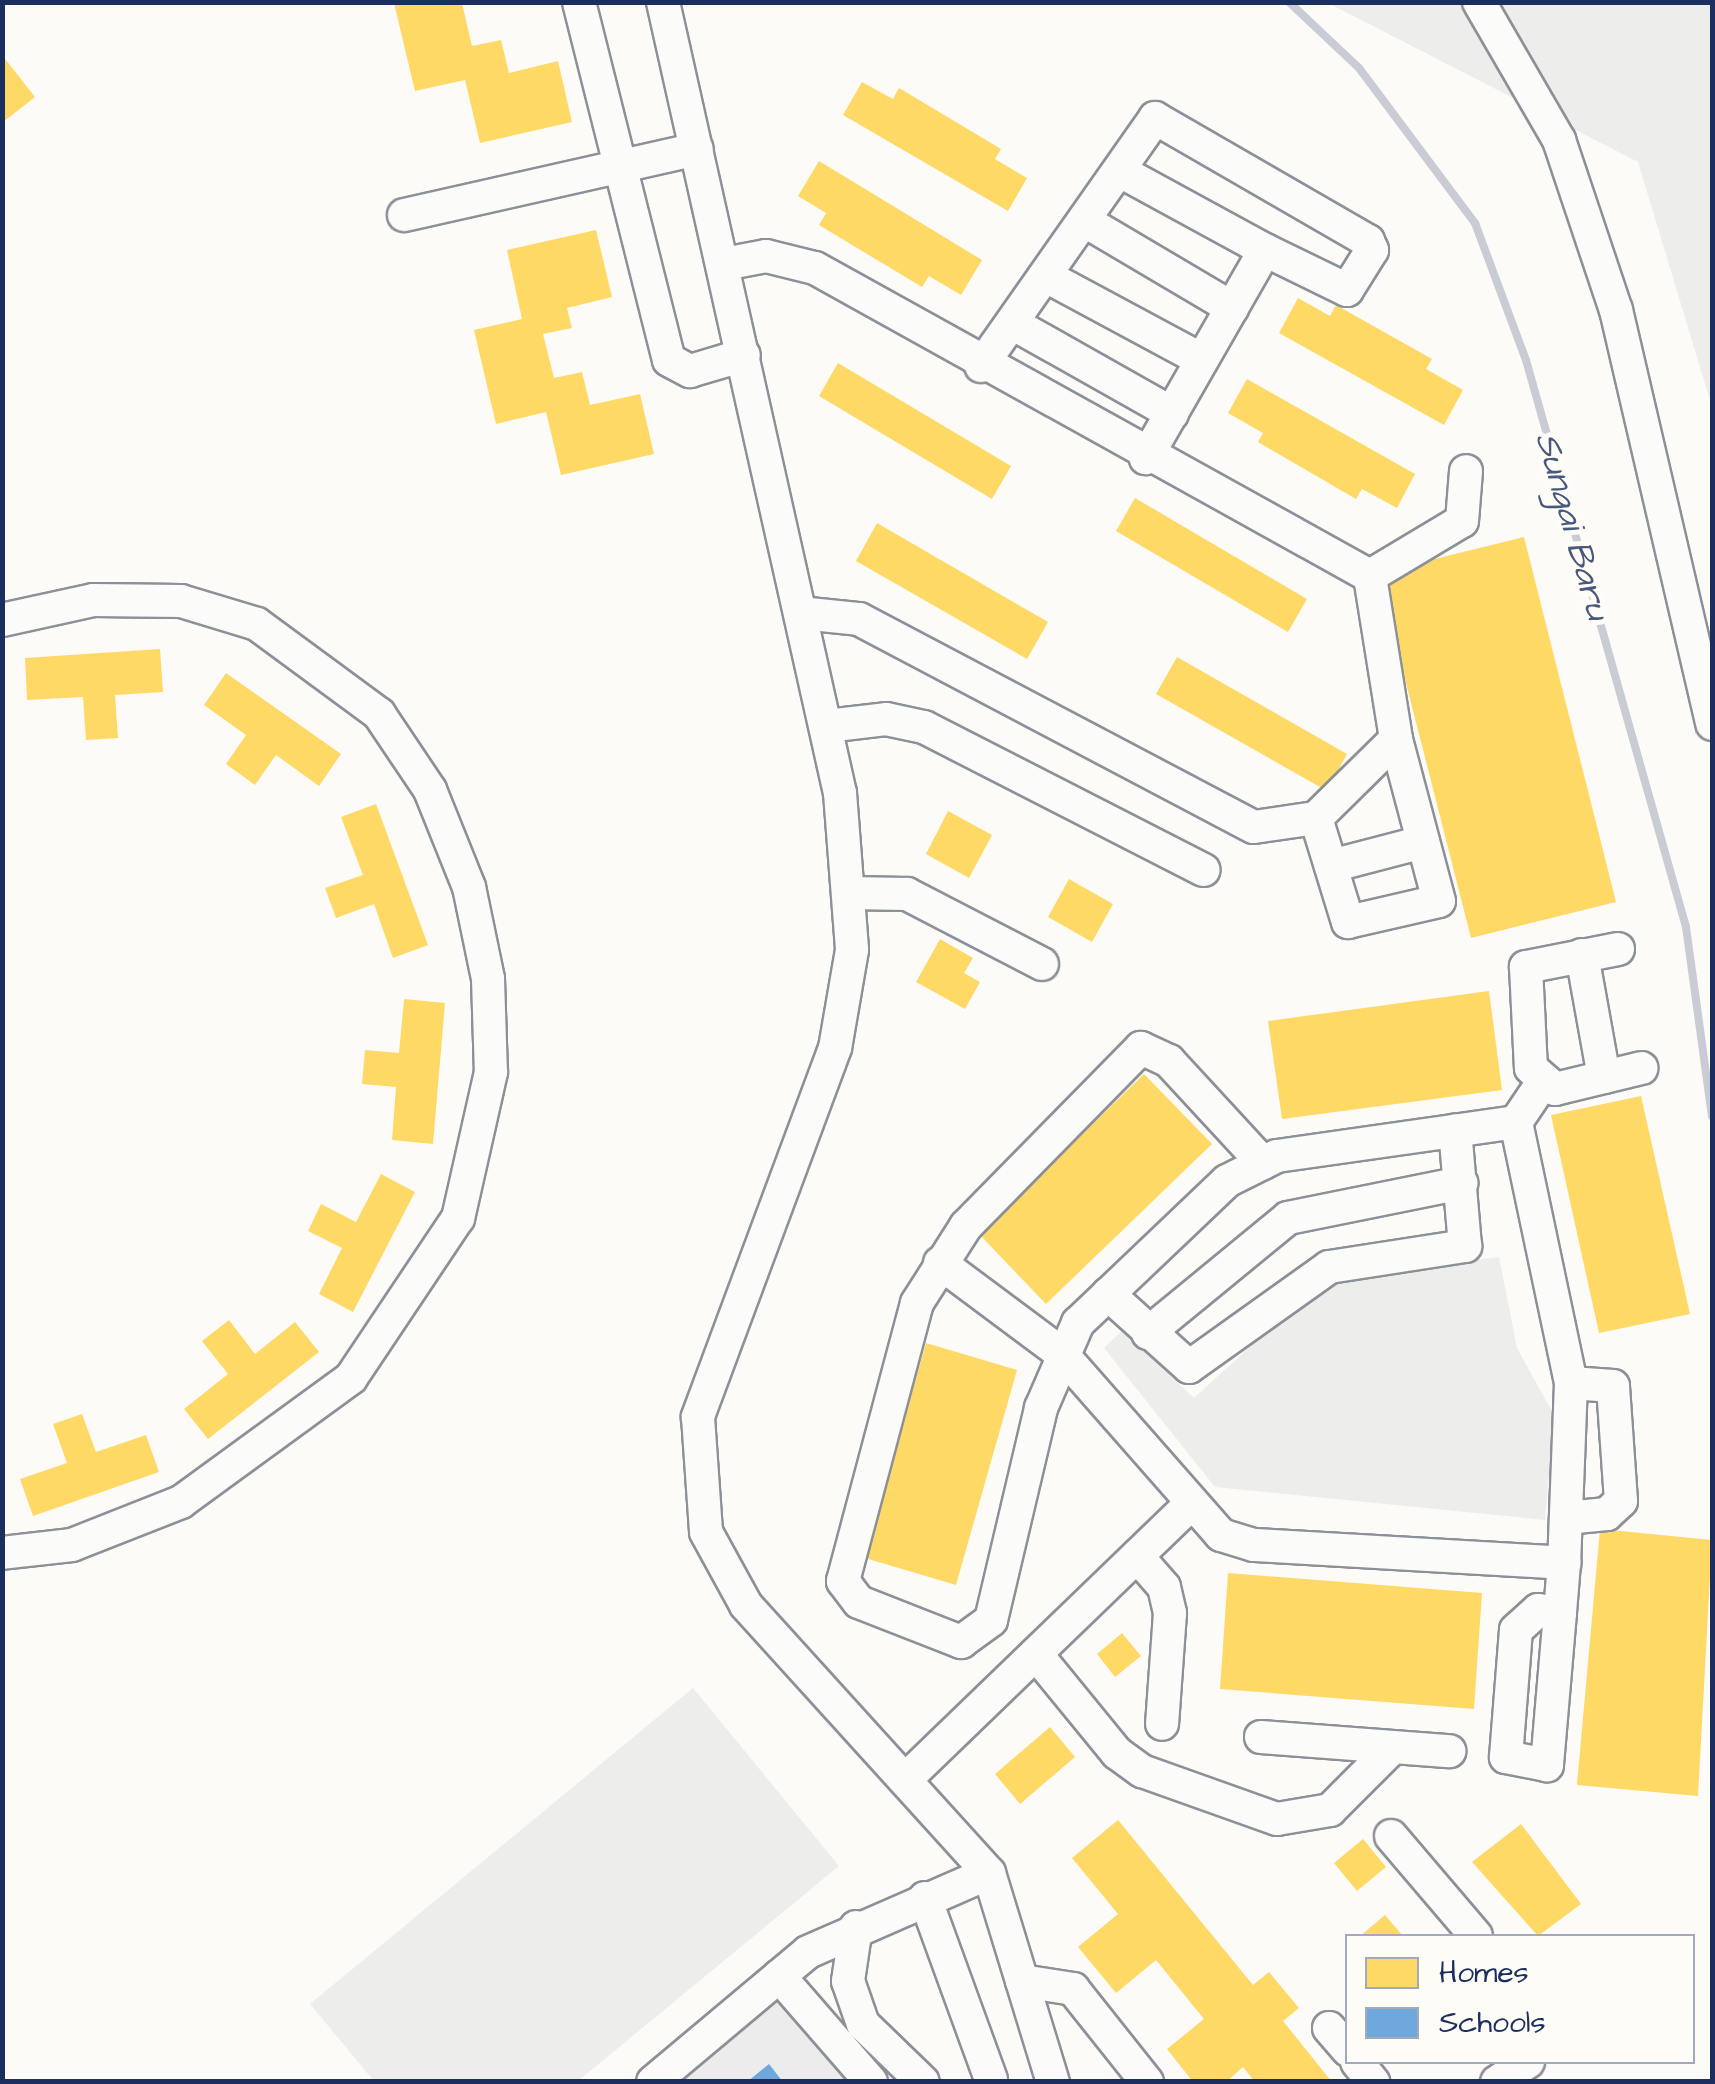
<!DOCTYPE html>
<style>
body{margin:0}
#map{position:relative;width:1715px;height:2084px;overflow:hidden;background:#fcfbf8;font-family:"Architects Daughter",sans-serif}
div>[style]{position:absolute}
.built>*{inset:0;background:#ebeceb}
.green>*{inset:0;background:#ededec}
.homes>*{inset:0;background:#ffd966}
.schools>*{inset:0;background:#6fa8dc}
.stream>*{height:8px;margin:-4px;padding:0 4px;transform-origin:4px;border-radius:4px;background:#c9ccd4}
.roads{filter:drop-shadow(2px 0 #8c9097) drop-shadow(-2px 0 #8c9097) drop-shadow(0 2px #8c9097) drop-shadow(0 -2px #8c9097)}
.minor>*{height:32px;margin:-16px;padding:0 16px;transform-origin:16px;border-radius:16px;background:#fbfbf9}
span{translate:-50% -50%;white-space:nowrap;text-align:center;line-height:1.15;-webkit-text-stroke:10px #fdfcf7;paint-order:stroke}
.water-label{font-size:35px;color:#49587d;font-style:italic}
.frame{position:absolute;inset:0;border:5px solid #1b2f5e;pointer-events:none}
.legend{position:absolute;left:1345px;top:1934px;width:350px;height:130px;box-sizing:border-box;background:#fdfcf7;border:2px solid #a3aaba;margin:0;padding:12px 18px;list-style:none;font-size:30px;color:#1b2f5e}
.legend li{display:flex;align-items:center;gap:20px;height:50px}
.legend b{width:50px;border:2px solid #a3aaba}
</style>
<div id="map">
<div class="built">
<div style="clip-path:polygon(778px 2000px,846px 2081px,680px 2082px)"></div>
</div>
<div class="green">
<div style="clip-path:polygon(1328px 3px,1712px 3px,1712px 407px,1638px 162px)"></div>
<div style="clip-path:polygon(1499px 1257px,1517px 1348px,1554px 1415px,1545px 1520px,1215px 1487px,1104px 1348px,1122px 1331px,1194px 1398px,1324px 1279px)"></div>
<div style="clip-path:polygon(693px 1688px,839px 1866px,578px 2081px,374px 2081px,310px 2004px)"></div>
</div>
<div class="homes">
<div style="clip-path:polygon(394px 3px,462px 3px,472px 46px,501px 40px,509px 73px,558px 61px,572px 122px,480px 143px,465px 80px,415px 91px)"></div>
<div style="clip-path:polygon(2px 55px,35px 97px,2px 123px)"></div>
<div style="clip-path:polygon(862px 82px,893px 99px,899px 88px,1001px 149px,995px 159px,1027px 178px,1008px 211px,843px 115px)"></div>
<div style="clip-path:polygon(819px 161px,982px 260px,961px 295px,929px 276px,922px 287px,819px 225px,826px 213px,798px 196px)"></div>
<div style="clip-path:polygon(596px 230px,612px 297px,567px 308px,572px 328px,543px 334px,554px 378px,582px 372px,590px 405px,640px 394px,654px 454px,561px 475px,546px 412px,496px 424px,474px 330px,522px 319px,507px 250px)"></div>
<div style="clip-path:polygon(1298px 298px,1330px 316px,1336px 305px,1432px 359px,1426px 369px,1463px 390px,1444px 425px,1279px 333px)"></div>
<div style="clip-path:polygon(838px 363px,1011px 466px,992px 499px,819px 396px)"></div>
<div style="clip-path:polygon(1247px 379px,1415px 474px,1397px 508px,1362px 489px,1356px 499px,1258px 442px,1263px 433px,1228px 413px)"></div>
<div style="clip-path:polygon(1135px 498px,1307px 599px,1288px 632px,1116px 531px)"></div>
<div style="clip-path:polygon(877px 523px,1048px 622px,1027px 659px,856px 561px)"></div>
<div style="clip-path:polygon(1524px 537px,1616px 902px,1471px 938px,1378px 573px)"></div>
<div style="clip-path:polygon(160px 649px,163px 692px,115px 695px,118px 738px,86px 740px,83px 697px,27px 700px,25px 658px)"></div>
<div style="clip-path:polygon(1177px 657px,1347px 754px,1327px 791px,1156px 694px)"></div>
<div style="clip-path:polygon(226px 673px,341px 754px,319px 786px,276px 755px,255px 785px,226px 764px,246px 735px,204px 705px)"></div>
<div style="clip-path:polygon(376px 804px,428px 945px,393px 958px,374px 904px,336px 918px,325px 888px,363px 875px,341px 817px)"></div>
<div style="clip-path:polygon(948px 811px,992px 835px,969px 878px,926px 854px)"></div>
<div style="clip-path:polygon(1069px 879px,1113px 904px,1092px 942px,1048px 917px)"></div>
<div style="clip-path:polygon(940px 939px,973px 958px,964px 973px,980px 982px,965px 1009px,916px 982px)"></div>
<div style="clip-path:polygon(1489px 991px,1502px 1090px,1282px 1119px,1268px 1021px)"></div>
<div style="clip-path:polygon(404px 999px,445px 1003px,433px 1144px,392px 1140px,396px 1087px,362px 1084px,365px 1050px,399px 1053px)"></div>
<div style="clip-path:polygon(1144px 1074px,1212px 1144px,1046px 1304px,979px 1234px)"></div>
<div style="clip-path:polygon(1641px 1096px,1690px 1314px,1599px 1333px,1551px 1115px)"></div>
<div style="clip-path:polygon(381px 1174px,415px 1192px,353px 1312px,319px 1294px,342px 1248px,308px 1231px,321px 1204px,356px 1222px)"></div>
<div style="clip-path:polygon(229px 1320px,255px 1354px,295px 1322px,319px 1352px,208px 1439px,184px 1409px,228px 1374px,202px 1341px)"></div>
<div style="clip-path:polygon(926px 1343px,1017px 1370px,956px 1585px,865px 1558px)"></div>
<div style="clip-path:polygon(82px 1414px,96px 1452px,146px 1435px,159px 1472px,33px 1516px,20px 1479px,67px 1463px,53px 1424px)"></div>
<div style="clip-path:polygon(1600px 1529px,1712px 1540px,1698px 1796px,1577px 1785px)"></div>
<div style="clip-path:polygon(1228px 1573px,1482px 1593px,1474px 1709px,1220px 1689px)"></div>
<div style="clip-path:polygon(1122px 1633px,1141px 1656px,1115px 1677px,1097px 1654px)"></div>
<div style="clip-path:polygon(1050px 1727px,1075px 1757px,1020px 1804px,995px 1774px)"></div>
<div style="clip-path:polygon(1118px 1820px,1253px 1985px,1269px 1972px,1299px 2008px,1283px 2021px,1332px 2082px,1255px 2082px,1243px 2067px,1226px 2082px,1193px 2082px,1167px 2049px,1204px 2019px,1156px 1960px,1116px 1993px,1078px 1947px,1118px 1914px,1072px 1858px)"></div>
<div style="clip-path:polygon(1521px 1824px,1581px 1904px,1538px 1936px,1472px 1862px)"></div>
<div style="clip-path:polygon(1363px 1839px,1386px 1867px,1357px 1891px,1334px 1863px)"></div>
<div style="clip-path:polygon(1385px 1915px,1403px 1936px,1360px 1936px)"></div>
</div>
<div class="schools">
<div style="clip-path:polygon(769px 2064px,783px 2082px,747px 2082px)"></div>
</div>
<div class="stream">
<div style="left:1289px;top:2px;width:96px;rotate:43.3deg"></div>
<div style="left:1359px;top:68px;width:194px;rotate:53.2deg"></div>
<div style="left:1475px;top:223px;width:146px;rotate:69.6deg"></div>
<div style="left:1526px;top:360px;width:589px;rotate:74.24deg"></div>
<div style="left:1686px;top:927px;width:191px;rotate:82.2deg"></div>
</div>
<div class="roads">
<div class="minor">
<div style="left:579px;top:2px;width:369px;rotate:75.9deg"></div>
<div style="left:669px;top:360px;width:24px;rotate:28deg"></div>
<div style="left:690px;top:371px;width:56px;rotate:-16.5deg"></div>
<div style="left:663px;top:2px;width:811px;rotate:77.39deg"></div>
<div style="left:840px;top:793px;width:157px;rotate:85.6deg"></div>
<div style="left:852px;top:950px;width:99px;rotate:99.8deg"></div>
<div style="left:835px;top:1048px;width:394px;rotate:110.4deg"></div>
<div style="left:698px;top:1417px;width:115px;rotate:86deg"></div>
<div style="left:706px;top:1532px;width:83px;rotate:61.3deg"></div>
<div style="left:746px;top:1605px;width:362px;rotate:47.8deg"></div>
<div style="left:989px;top:1873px;width:219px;rotate:73deg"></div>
<div style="left:1479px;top:2px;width:160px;rotate:59.9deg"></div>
<div style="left:1559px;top:140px;width:179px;rotate:71.5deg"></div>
<div style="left:1616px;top:310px;width:425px;rotate:76.9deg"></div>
<div style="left:1120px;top:171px;width:165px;rotate:28.6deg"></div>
<div style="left:404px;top:215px;width:300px;rotate:-12.7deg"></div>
<div style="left:1085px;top:221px;width:171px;rotate:30.6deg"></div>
<div style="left:724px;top:264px;width:43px;rotate:-10.8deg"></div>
<div style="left:766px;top:256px;width:50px;rotate:13.8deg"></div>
<div style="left:815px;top:268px;width:635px;rotate:29.03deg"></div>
<div style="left:1046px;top:276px;width:177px;rotate:28.3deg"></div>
<div style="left:1012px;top:323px;width:184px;rotate:29.4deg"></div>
<div style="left:981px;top:366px;width:303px;rotate:-54.9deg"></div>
<div style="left:1155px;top:118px;width:246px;rotate:30deg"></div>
<div style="left:1368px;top:241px;width:10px;rotate:66deg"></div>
<div style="left:1372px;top:250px;width:47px;rotate:122deg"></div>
<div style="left:1347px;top:290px;width:91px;rotate:-154deg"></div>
<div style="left:1265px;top:250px;width:240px;rotate:119.8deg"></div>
<div style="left:1370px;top:576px;width:107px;rotate:-30.9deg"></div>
<div style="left:1462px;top:521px;width:50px;rotate:-85.4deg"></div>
<div style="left:801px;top:613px;width:58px;rotate:5.9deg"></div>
<div style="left:859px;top:619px;width:446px;rotate:27.8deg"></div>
<div style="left:1254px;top:827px;width:63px;rotate:-8.3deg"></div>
<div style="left:1316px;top:818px;width:112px;rotate:-44.6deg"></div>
<div style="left:2px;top:620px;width:93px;rotate:-12.4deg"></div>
<div style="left:93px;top:600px;width:88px;rotate:0.7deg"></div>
<div style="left:181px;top:601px;width:79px;rotate:16.8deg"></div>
<div style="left:257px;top:624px;width:152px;rotate:36.4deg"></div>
<div style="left:379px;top:714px;width:92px;rotate:56.1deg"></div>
<div style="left:430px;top:790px;width:105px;rotate:68.1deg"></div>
<div style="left:469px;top:887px;width:94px;rotate:78.3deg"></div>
<div style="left:488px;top:979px;width:93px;rotate:88.2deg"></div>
<div style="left:491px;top:1072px;width:150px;rotate:102.7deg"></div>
<div style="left:458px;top:1218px;width:192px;rotate:123.8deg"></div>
<div style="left:351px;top:1378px;width:210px;rotate:143.9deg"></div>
<div style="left:181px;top:1502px;width:117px;rotate:158.5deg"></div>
<div style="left:72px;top:1545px;width:70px;rotate:173.5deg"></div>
<div style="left:827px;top:726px;width:59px;rotate:-6.8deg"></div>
<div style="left:886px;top:719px;width:39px;rotate:12deg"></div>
<div style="left:924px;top:727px;width:314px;rotate:27.1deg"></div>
<div style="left:1316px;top:818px;width:109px;rotate:72.9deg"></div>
<div style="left:1348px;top:922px;width:93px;rotate:-13deg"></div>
<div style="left:1439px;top:901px;width:168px;rotate:-104.9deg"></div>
<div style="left:1396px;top:739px;width:165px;rotate:-99.1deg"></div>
<div style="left:1331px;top:866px;width:95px;rotate:-14.6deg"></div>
<div style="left:848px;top:893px;width:59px;rotate:1deg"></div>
<div style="left:907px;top:894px;width:152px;rotate:27.4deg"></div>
<div style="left:1618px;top:949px;width:94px;rotate:168.9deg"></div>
<div style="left:1526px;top:967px;width:101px;rotate:87.2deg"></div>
<div style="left:1531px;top:1068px;width:32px;rotate:41deg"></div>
<div style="left:1555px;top:1089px;width:89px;rotate:-13.6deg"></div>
<div style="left:1582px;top:955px;width:124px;rotate:79.8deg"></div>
<div style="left:1541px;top:1085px;width:45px;rotate:124deg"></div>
<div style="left:1516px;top:1122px;width:267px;rotate:78.1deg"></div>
<div style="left:1571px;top:1383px;width:180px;rotate:92.2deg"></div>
<div style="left:1564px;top:1563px;width:50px;rotate:94.6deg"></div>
<div style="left:1560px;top:1613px;width:153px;rotate:94.9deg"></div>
<div style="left:1547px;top:1765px;width:42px;rotate:-169deg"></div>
<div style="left:1506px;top:1757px;width:127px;rotate:-85.5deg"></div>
<div style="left:1516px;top:1630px;width:30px;rotate:-42deg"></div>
<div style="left:1538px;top:1610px;width:22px;rotate:8deg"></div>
<div style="left:1263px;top:1163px;width:139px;rotate:-132.7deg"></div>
<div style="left:1169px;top:1061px;width:31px;rotate:-155deg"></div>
<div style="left:1141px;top:1048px;width:250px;rotate:134.5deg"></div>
<div style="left:966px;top:1226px;width:91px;rotate:122.5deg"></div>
<div style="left:917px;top:1303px;width:288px;rotate:104.9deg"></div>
<div style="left:843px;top:1581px;width:26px;rotate:53deg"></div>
<div style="left:859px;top:1602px;width:110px;rotate:21.4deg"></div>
<div style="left:961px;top:1642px;width:37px;rotate:-36deg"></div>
<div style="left:991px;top:1620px;width:218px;rotate:-76.7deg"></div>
<div style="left:1041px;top:1408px;width:93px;rotate:-66.5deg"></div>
<div style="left:1078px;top:1323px;width:206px;rotate:-43.6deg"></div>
<div style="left:1227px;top:1181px;width:56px;rotate:-26.6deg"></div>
<div style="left:1277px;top:1156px;width:241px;rotate:-8.1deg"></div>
<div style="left:940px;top:1263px;width:152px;rotate:36.7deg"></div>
<div style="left:1062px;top:1354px;width:241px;rotate:48.7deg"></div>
<div style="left:1221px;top:1535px;width:34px;rotate:17deg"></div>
<div style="left:1254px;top:1545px;width:311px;rotate:3.3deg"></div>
<div style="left:1108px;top:1294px;width:109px;rotate:42deg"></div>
<div style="left:1189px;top:1367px;width:172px;rotate:-35.5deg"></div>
<div style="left:1329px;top:1267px;width:138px;rotate:-8.8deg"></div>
<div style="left:1465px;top:1246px;width:116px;rotate:-94.9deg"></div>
<div style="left:1148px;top:1333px;width:181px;rotate:-39.4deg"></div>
<div style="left:1288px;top:1218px;width:177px;rotate:-11.4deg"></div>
<div style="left:1566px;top:1518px;width:41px;rotate:-5.6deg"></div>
<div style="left:1607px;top:1514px;width:19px;rotate:-43deg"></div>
<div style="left:1621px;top:1501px;width:115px;rotate:-94deg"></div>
<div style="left:1613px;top:1386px;width:42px;rotate:-175.9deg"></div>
<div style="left:1137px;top:1556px;width:41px;rotate:48.9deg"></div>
<div style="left:1164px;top:1587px;width:27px;rotate:77deg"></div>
<div style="left:1170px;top:1613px;width:111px;rotate:94.1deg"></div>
<div style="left:1036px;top:1654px;width:128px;rotate:50.7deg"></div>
<div style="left:1117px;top:1753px;width:31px;rotate:36deg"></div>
<div style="left:1142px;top:1771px;width:143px;rotate:19.6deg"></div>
<div style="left:1277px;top:1819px;width:54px;rotate:-9.6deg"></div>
<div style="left:1330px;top:1810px;width:85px;rotate:-45deg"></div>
<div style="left:1261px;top:1737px;width:189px;rotate:4.3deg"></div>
<div style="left:905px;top:1780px;width:396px;rotate:-44deg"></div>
<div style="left:1391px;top:1836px;width:131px;rotate:49.6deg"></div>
<div style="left:925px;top:1898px;width:193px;rotate:70deg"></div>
<div style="left:856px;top:1927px;width:55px;rotate:98.4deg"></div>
<div style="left:848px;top:1981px;width:46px;rotate:70.8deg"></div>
<div style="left:863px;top:2024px;width:83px;rotate:44deg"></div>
<div style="left:779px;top:1976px;width:140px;rotate:49deg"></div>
<div style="left:1022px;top:1981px;width:52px;rotate:8.9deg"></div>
<div style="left:1073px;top:1989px;width:119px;rotate:51.5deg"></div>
<div style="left:1329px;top:2028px;width:29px;rotate:49deg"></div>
<div style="left:1357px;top:2062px;width:26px;rotate:51deg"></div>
<div style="left:653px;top:2082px;width:202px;rotate:-40deg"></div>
<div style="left:808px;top:1952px;width:197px;rotate:-23.6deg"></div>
<div style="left:1497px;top:2082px;width:37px;rotate:-33deg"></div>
</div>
</div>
<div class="water-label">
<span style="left:1572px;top:526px;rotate:74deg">Sungai Baru</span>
</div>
<div class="frame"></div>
<ul class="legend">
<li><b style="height:28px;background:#ffd966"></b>Homes</li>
<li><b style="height:28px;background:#6fa8dc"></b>Schools</li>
</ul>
</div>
